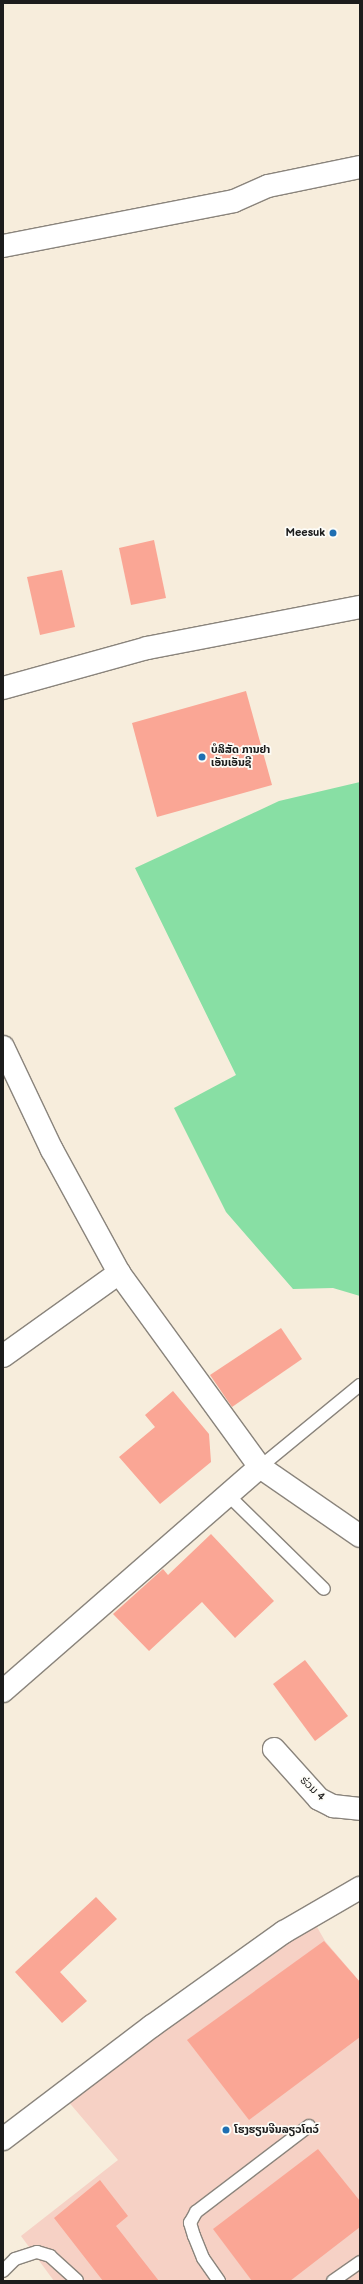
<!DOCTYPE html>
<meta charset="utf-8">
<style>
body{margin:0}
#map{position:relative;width:363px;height:2284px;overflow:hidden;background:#f7eddc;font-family:"Balsamiq Sans","Noto Sans Lao",sans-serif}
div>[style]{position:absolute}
.built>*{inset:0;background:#f6d1c5}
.green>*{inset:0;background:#88dfa4}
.building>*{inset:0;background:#faa695}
.roads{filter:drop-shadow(1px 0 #8a847c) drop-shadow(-1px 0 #8a847c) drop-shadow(0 1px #8a847c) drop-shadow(0 -1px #8a847c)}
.service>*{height:12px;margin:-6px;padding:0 6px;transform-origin:6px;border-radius:6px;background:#fff}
.minor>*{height:22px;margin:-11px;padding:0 11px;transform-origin:11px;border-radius:11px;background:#fff}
.tertiary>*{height:22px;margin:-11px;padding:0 11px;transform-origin:11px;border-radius:11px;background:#fff}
.dots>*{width:11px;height:11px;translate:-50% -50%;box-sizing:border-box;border:2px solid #fdfcf7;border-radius:50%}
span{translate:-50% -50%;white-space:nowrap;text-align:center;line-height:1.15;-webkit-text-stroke:3.5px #fdfcf7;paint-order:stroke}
.poi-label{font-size:11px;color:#1c1c1c;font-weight:700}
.right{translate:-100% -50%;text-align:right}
.left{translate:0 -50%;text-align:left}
.street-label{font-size:11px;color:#1c1c1c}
.frame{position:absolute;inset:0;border:4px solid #1c1c1c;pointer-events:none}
</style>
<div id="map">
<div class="built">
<div style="clip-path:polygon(313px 1920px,325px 1941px,360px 1982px,360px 2281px,54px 2281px,21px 2236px,118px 2160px,67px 2100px)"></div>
</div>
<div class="green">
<div style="clip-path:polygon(360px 782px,360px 1296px,333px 1288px,293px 1289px,226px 1212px,174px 1108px,236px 1075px,135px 868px,279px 801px)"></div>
</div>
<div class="building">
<div style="clip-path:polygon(154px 540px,166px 598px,131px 605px,119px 548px)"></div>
<div style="clip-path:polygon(62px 570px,75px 627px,40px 635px,27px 577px)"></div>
<div style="clip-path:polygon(246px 691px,272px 785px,157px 817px,132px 723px)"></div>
<div style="clip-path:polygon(281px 1328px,302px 1359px,232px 1407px,210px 1375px)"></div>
<div style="clip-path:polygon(173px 1391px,209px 1434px,211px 1462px,160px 1504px,119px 1457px,155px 1427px,145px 1415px)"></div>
<div style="clip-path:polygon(211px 1534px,274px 1601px,235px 1638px,202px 1602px,149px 1651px,113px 1614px,163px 1569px,168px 1575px)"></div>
<div style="clip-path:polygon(305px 1660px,348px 1716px,315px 1741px,273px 1684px)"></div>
<div style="clip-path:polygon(96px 1897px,117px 1919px,60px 1972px,87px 2001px,62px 2023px,15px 1972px)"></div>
<div style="clip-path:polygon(324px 1941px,360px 1982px,360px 2037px,249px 2120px,187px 2040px)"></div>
<div style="clip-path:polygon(318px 2149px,360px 2201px,360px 2227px,290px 2281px,252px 2281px,213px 2229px)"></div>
<div style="clip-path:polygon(100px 2180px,128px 2216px,116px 2226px,159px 2281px,103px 2281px,54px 2218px)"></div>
</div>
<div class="roads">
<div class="service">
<div style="left:260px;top:1467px;width:129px;rotate:-39.4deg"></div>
<div style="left:228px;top:1495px;width:134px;rotate:44.4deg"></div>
<div style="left:3px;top:2271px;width:17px;rotate:-45deg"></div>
<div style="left:15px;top:2259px;width:23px;rotate:-18deg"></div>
<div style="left:37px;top:2252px;width:14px;rotate:17deg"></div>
<div style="left:50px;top:2256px;width:36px;rotate:42deg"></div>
<div style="left:219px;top:2281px;width:28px;rotate:-125deg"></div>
<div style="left:203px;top:2258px;width:24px;rotate:-112deg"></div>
<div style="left:194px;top:2236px;width:14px;rotate:-107deg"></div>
<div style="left:190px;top:2223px;width:13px;rotate:-61deg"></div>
<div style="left:196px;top:2212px;width:142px;rotate:-37.3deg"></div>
<div style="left:333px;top:2281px;width:33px;rotate:-35deg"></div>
</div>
<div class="minor">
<div style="left:3px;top:246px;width:235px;rotate:-11deg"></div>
<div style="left:234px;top:201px;width:37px;rotate:-24deg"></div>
<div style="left:268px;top:186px;width:94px;rotate:-11.7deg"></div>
<div style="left:3px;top:1047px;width:114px;rotate:64.6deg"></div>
<div style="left:52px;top:1150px;width:140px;rotate:61.4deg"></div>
<div style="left:119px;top:1273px;width:240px;rotate:54deg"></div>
<div style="left:260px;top:1467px;width:121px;rotate:34.6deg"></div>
<div style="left:3px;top:1356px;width:143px;rotate:-35.6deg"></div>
<div style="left:3px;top:1691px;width:341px;rotate:-41.1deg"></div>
<div style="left:274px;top:1749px;width:67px;rotate:48deg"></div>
<div style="left:319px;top:1799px;width:16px;rotate:27deg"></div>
<div style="left:333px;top:1806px;width:27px;rotate:6deg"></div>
<div style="left:3px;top:2139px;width:187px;rotate:-37.2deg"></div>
<div style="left:152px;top:2026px;width:162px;rotate:-35.5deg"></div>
<div style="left:284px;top:1932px;width:88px;rotate:-30.1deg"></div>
</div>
<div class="tertiary">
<div style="left:3px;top:688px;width:149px;rotate:-15.5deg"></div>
<div style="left:147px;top:648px;width:217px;rotate:-10.9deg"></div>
</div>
</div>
<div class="dots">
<div style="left:333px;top:533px;background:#1f6fb2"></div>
<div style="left:202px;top:757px;background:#1f6fb2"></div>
<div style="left:226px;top:2130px;background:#1f6fb2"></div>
</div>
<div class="poi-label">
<span class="right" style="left:325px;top:533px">Meesuk</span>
<span class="left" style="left:211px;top:757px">ບໍລິສັດ ການຢາ<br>ເອັນເອັນຊີ</span>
<span class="left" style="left:234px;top:2130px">ໂຮງຮຽນຈີນລຽວໂຕວ໌</span>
</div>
<div class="street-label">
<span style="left:312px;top:1789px;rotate:44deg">ຮ່ວມ 4</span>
</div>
<div class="frame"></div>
</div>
